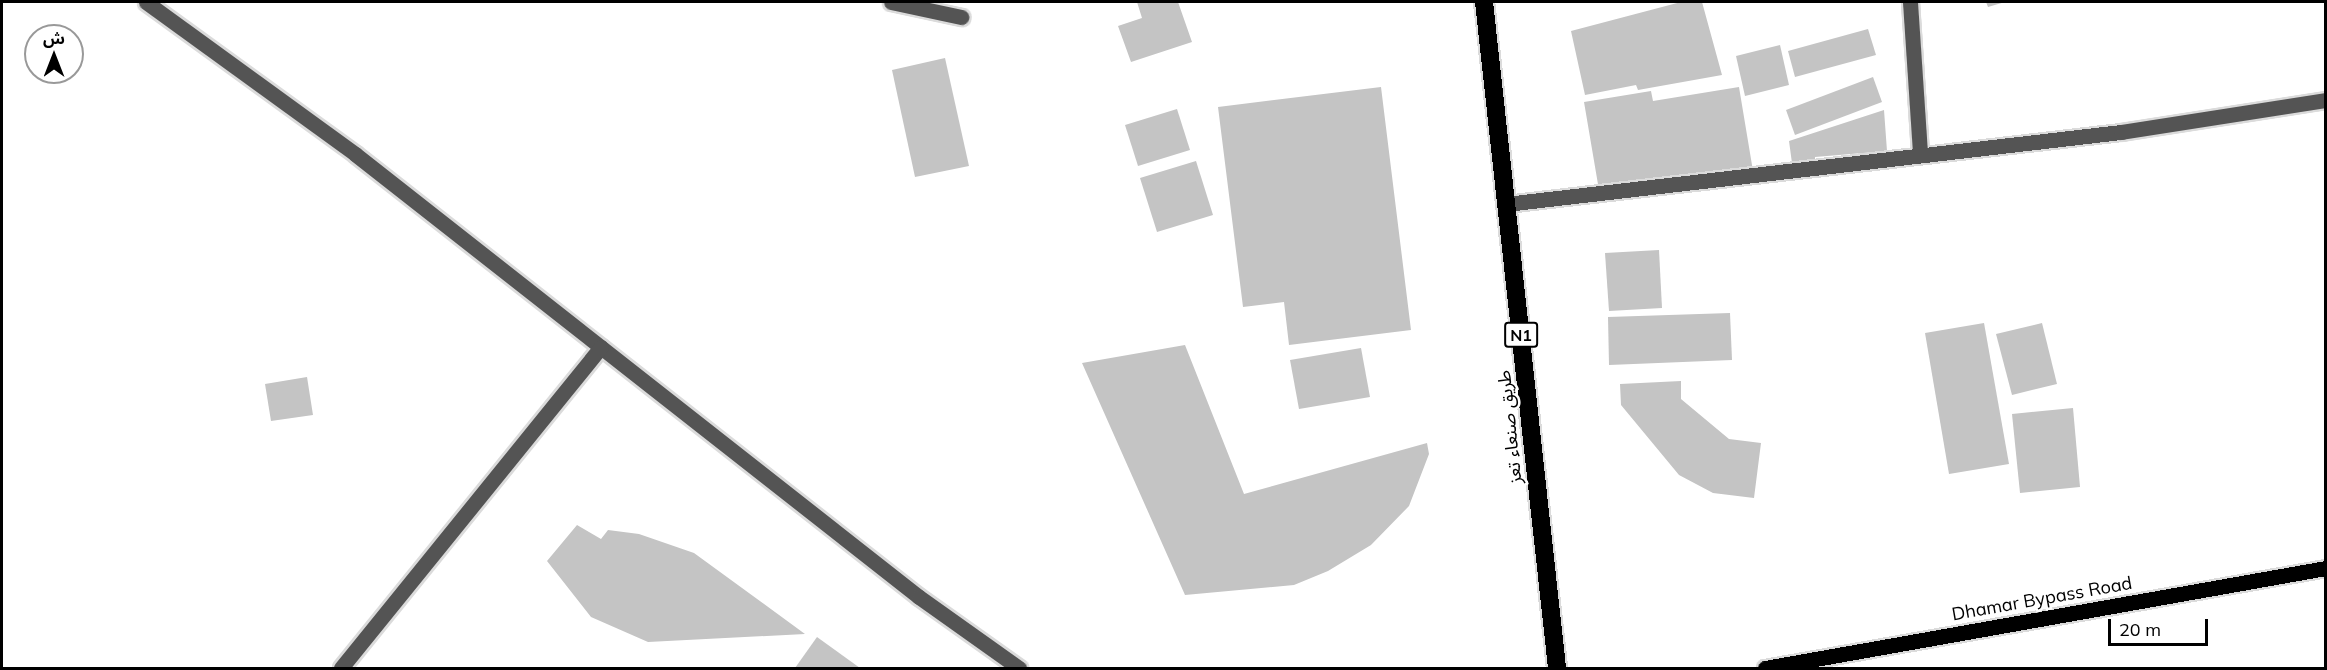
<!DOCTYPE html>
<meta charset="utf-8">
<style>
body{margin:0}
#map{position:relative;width:2327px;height:670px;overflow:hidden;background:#fff;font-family:Mulish,"Noto Sans Arabic",sans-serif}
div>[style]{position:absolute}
.building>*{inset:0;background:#c4c4c4}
.roads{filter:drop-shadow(2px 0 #dbdbdb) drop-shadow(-2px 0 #dbdbdb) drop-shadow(0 2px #dbdbdb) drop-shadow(0 -2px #dbdbdb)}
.minor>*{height:15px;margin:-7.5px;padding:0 7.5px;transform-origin:7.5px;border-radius:7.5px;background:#545454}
.major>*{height:15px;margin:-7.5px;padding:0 7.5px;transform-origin:7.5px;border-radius:7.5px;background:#000}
.highway>*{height:18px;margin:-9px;padding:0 9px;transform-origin:9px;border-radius:9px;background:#000}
span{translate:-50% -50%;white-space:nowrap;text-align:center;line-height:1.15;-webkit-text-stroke:5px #fff;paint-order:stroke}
.shield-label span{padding:2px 4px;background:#fff;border:2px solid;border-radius:4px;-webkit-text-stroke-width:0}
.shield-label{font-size:16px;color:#000;font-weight:700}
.street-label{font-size:18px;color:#000}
.frame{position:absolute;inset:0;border:3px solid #000;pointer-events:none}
.north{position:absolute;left:24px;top:24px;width:60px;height:60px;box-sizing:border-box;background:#fff;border:2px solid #999;border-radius:50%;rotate:0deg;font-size:16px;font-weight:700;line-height:24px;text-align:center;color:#000}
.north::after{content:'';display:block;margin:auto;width:21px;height:27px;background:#000;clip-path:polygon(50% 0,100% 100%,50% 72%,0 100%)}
.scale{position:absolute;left:2108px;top:619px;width:100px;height:27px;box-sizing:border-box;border:3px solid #000;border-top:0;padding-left:8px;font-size:18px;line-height:21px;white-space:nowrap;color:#000;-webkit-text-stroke:4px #fff;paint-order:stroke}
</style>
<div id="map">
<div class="building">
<div style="clip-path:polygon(1137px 2px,1178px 2px,1192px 42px,1131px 62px,1118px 26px,1142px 18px)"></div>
<div style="clip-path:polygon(1681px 2px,1702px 2px,1722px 75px,1638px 90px,1636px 85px,1585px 95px,1571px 31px)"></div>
<div style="clip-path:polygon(1986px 2px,2005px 2px,1988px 7px)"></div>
<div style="clip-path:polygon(1868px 29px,1876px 55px,1795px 77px,1788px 51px)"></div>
<div style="clip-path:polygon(1780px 45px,1789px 85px,1745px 96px,1736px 56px)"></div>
<div style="clip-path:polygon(945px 58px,969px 166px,915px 177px,892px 70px)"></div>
<div style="clip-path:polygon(1873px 77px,1882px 102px,1795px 135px,1786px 110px)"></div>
<div style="clip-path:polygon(1381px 87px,1411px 330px,1289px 345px,1284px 302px,1243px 307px,1218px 107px)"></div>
<div style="clip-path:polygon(1739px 87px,1754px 177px,1601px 202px,1584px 102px,1651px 91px,1653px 101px)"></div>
<div style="clip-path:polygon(1177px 109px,1190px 150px,1138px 166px,1125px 125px)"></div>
<div style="clip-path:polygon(1884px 110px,1887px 151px,1815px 157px,1815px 178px,1794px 178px,1789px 141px)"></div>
<div style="clip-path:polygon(1196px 161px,1213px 215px,1157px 232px,1140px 178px)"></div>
<div style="clip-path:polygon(1659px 250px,1662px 308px,1609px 311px,1605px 253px)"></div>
<div style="clip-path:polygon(1730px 313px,1732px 360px,1609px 365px,1608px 317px)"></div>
<div style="clip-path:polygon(1984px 323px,2009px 464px,1949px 474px,1925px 333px)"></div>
<div style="clip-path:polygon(2042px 323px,2057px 384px,2012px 395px,1996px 334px)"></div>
<div style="clip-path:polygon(1185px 345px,1244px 494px,1427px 443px,1429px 454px,1409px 506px,1371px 545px,1328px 571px,1294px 585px,1185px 595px,1082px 363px)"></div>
<div style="clip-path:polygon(1361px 348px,1370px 397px,1299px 409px,1290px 360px)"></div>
<div style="clip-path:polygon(307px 377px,313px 415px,271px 421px,265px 384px)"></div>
<div style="clip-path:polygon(1681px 381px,1681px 399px,1729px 439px,1761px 443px,1754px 498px,1713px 493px,1679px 475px,1621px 405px,1620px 384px)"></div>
<div style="clip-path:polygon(2073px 408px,2080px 487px,2020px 493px,2012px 414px)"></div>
<div style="clip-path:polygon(577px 525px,601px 539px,608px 530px,639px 534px,694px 553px,805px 634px,648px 642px,591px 617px,547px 561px)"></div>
<div style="clip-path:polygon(817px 637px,860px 668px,795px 668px)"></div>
</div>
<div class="roads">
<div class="minor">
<div style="left:146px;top:2px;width:258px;rotate:36deg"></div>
<div style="left:355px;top:154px;width:717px;rotate:38.15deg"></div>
<div style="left:919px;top:597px;width:123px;rotate:35.4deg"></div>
<div style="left:891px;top:2px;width:72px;rotate:12.1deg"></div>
<div style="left:1910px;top:2px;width:151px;rotate:86.2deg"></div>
<div style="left:1506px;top:204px;width:619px;rotate:-6.68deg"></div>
<div style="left:2121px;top:132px;width:207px;rotate:-8.9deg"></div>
<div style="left:341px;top:668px;width:413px;rotate:-51deg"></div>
</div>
<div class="major">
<div style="left:1765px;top:668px;width:570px;rotate:-10.11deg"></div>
</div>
<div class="highway">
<div style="left:1484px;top:2px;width:670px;rotate:83.74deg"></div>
</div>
</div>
<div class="shield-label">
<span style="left:1521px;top:335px">N1</span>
</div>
<div class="street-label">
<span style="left:1510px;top:427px;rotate:-96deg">طريق صنعاء تعز</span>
<span style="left:2042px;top:599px;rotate:-10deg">Dhamar Bypass Road</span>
</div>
<div class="frame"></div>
<div class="north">ش</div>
<div class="scale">20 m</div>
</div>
